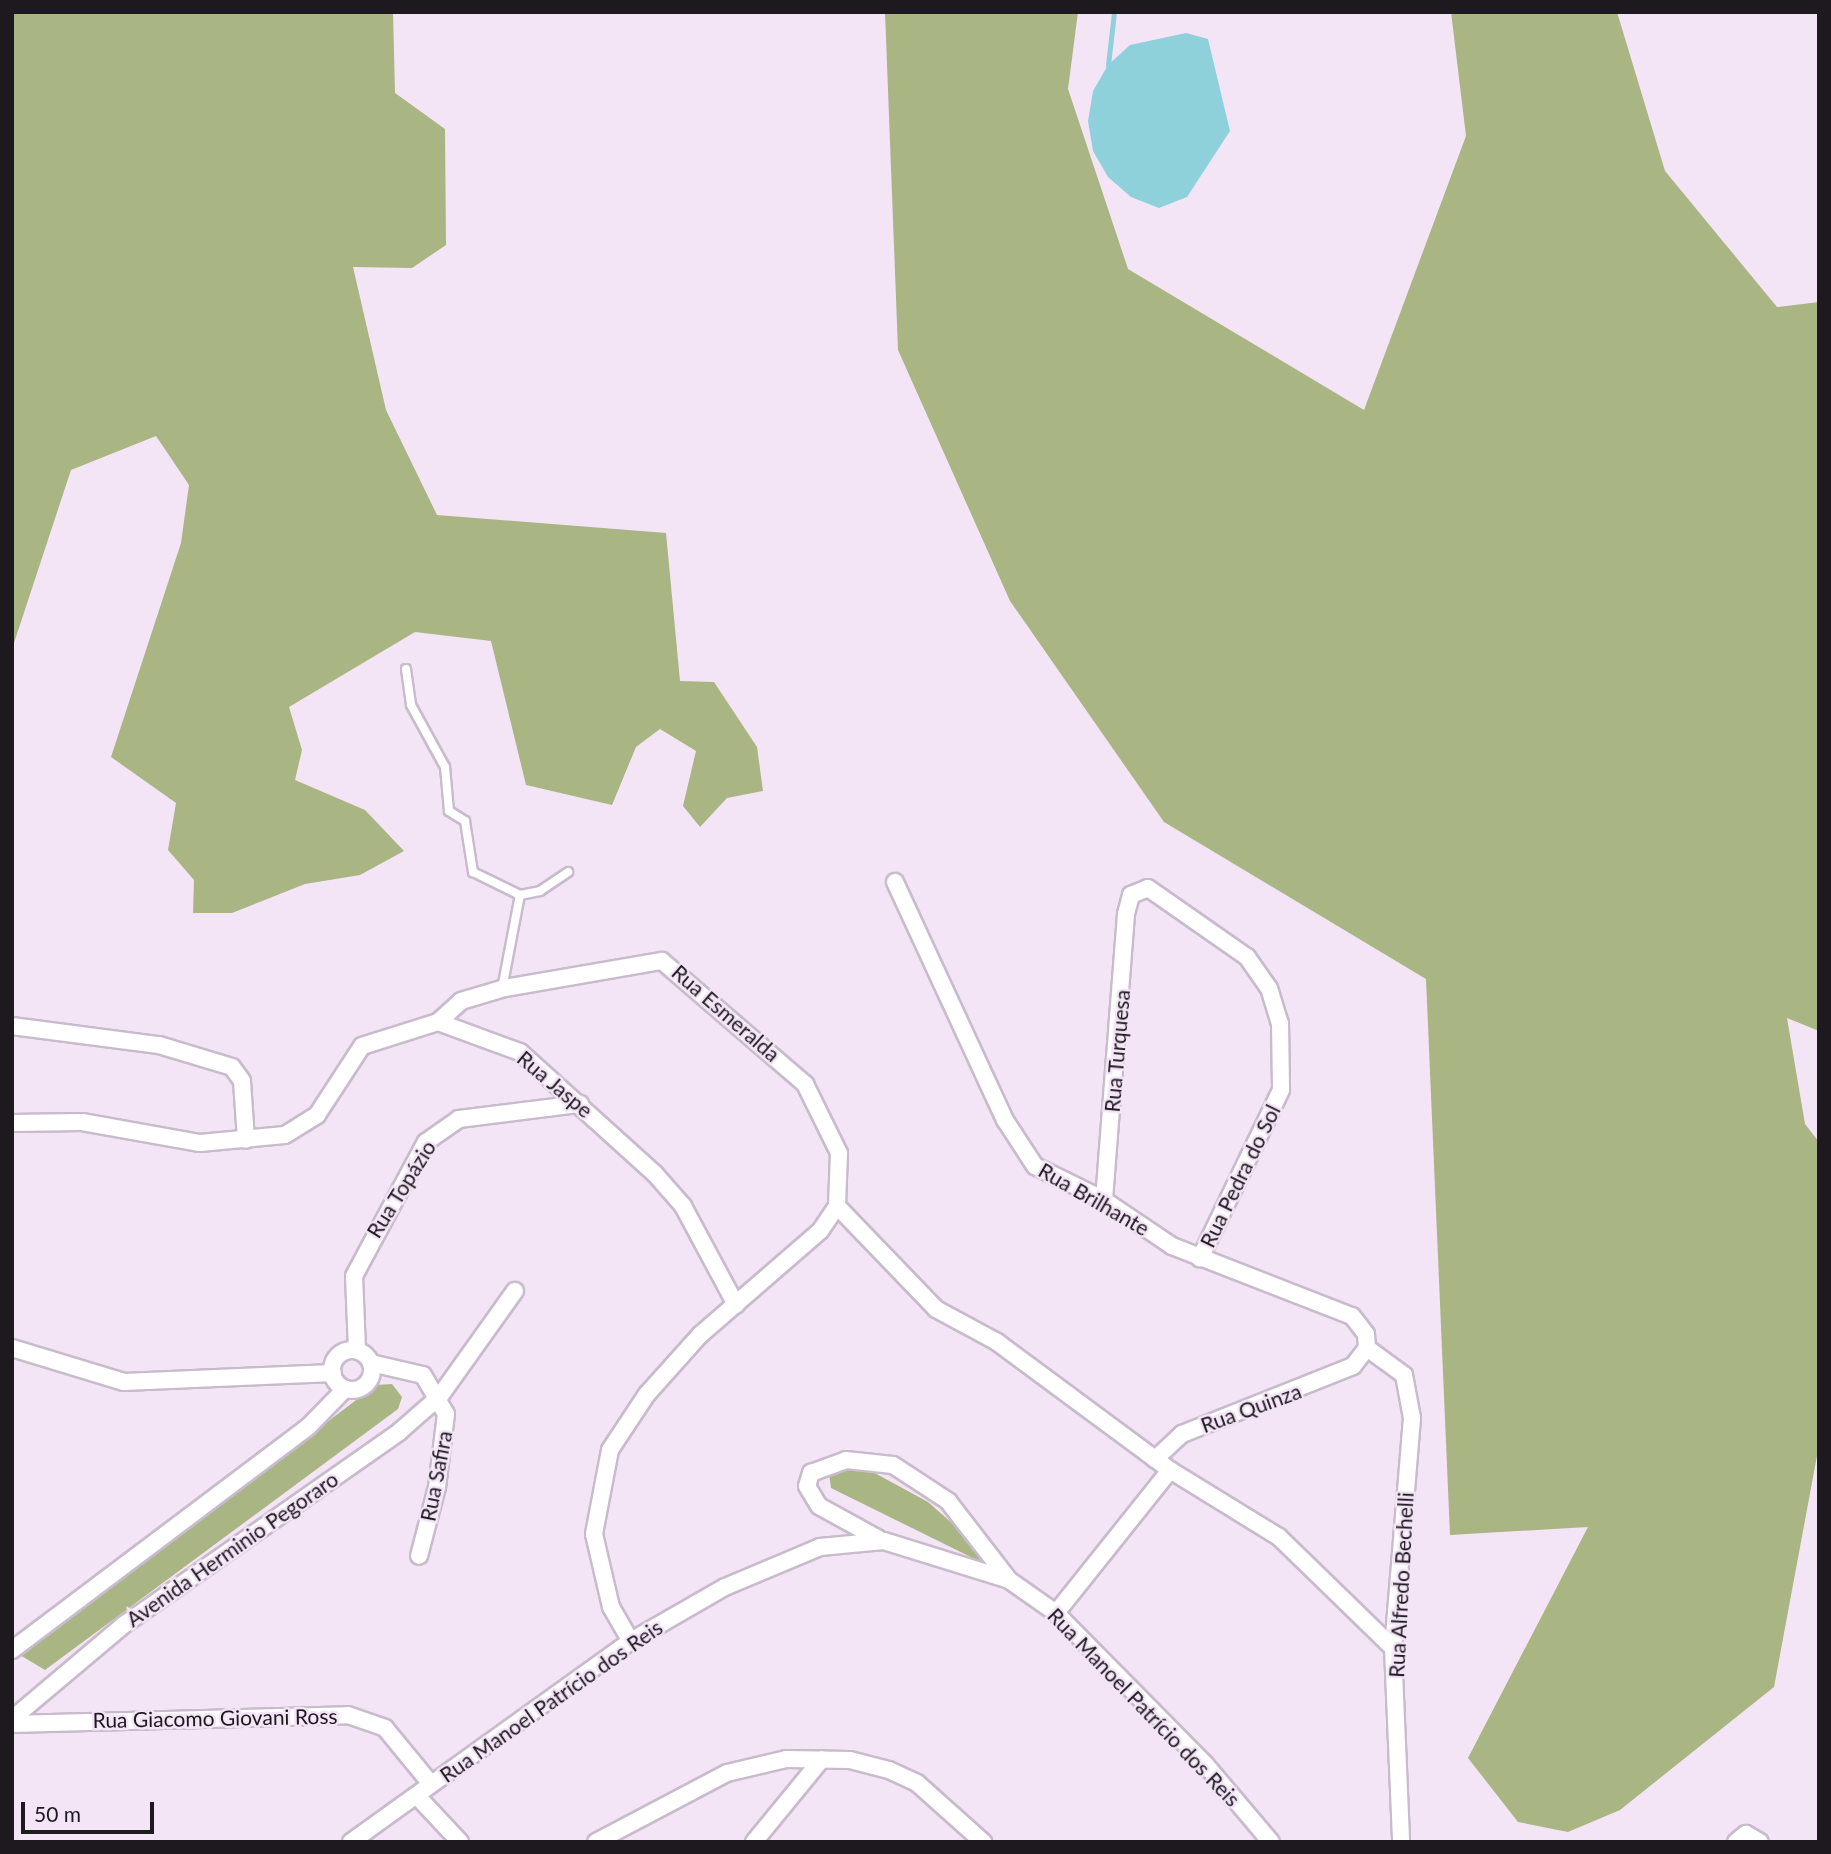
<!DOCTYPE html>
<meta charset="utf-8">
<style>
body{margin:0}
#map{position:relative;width:1831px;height:1854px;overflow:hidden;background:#f3e5f6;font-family:Lato,sans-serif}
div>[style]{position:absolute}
.forest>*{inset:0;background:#a9b583}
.water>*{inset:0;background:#8ed1db}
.stream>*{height:5px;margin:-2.5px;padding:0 2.5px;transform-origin:2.5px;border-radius:2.5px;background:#8ed1db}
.roads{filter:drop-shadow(2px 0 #c8bbcb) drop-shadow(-2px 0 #c8bbcb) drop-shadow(0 2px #c8bbcb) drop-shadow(0 -2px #c8bbcb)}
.lane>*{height:8px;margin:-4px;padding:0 4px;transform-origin:4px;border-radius:4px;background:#fff}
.street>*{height:16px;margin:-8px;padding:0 8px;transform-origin:8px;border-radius:8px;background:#fff}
.street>.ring{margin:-8px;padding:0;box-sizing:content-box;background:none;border:16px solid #fff;border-radius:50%}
span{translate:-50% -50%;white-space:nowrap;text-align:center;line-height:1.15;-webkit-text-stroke:5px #f3e5f6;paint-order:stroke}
.street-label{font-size:21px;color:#1d191f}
.frame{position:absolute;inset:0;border:14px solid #1d191f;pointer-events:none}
.scale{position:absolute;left:21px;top:1802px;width:133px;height:32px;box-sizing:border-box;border:4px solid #1d191f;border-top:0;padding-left:9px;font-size:21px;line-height:24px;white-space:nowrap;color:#1d191f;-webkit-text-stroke:5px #f3e5f6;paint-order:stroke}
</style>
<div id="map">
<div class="forest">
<div style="clip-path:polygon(12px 12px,393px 12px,395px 93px,445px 129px,446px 245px,412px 268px,353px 267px,386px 410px,437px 515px,666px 533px,680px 681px,714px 682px,757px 747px,763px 791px,727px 798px,700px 827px,683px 806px,696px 751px,660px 729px,636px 747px,612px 805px,526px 785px,491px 641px,415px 632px,289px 707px,302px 750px,295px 780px,365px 810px,404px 851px,360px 875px,305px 884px,232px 913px,193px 913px,194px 880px,168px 850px,176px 803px,111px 757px,181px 543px,189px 485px,156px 436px,71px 470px,12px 649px)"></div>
<div style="clip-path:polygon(885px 12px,1078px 12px,1068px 89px,1128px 269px,1364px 410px,1466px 136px,1451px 12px,1617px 12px,1665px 171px,1777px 307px,1819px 302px,1819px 1031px,1787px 1018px,1805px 1124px,1819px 1142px,1819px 1445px,1774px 1687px,1620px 1810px,1568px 1832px,1518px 1822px,1468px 1758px,1588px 1527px,1450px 1535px,1426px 979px,1164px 822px,1010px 601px,898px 350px)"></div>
<div style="clip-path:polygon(392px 1384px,402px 1397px,398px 1409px,45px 1670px,20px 1655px,376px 1385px)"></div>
<div style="clip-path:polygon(848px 1469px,871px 1471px,928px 1502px,979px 1547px,989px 1566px,831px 1488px,829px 1473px)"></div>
</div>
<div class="water">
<div style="clip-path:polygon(1186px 33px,1208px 39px,1230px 131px,1187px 197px,1159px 208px,1131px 197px,1108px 177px,1093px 151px,1088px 121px,1093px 91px,1108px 65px,1130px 45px)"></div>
</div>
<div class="stream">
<div style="left:1108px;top:65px;width:53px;rotate:-83.5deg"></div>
</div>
<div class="roads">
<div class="lane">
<div style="left:406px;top:669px;width:36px;rotate:82deg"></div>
<div style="left:411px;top:705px;width:71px;rotate:61.3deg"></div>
<div style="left:445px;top:767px;width:44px;rotate:84.8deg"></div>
<div style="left:449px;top:811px;width:19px;rotate:32deg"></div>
<div style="left:465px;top:821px;width:52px;rotate:81.1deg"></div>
<div style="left:473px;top:872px;width:52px;rotate:26.1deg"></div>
<div style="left:502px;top:989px;width:96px;rotate:-79.2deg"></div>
<div style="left:520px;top:895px;width:20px;rotate:-11deg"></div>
<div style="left:540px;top:891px;width:34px;rotate:-34deg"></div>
</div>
<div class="street">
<div style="left:895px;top:882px;width:262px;rotate:65.2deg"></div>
<div style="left:1005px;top:1120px;width:55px;rotate:56.9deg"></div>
<div style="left:1035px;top:1166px;width:77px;rotate:26.2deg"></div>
<div style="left:1104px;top:1200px;width:82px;rotate:34.1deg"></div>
<div style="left:1172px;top:1246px;width:193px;rotate:21.3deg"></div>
<div style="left:1352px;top:1316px;width:23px;rotate:52deg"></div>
<div style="left:1366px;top:1334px;width:14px;rotate:86deg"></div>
<div style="left:1367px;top:1348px;width:23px;rotate:128deg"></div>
<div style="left:1353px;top:1366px;width:184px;rotate:158.3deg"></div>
<div style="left:1182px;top:1434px;width:37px;rotate:137deg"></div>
<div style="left:438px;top:1022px;width:31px;rotate:-42deg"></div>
<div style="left:461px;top:1001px;width:46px;rotate:-16.5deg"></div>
<div style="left:505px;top:988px;width:159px;rotate:-9.8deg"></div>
<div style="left:662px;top:961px;width:189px;rotate:40.7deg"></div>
<div style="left:805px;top:1084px;width:77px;rotate:63.8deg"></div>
<div style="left:839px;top:1153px;width:53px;rotate:92.2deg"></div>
<div style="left:837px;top:1206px;width:30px;rotate:124deg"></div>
<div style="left:820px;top:1231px;width:159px;rotate:139.1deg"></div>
<div style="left:700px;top:1335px;width:79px;rotate:131.9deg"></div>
<div style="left:647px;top:1394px;width:67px;rotate:123.5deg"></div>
<div style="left:610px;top:1450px;width:86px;rotate:100.8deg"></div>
<div style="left:594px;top:1534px;width:75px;rotate:76.9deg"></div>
<div style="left:611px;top:1607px;width:39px;rotate:60deg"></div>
<div style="left:12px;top:1026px;width:148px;rotate:7.4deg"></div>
<div style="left:159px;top:1045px;width:76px;rotate:16.8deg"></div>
<div style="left:232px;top:1067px;width:17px;rotate:54deg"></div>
<div style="left:242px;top:1081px;width:59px;rotate:86.1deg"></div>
<div style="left:12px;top:1123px;width:70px;rotate:-0.8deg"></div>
<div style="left:82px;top:1122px;width:120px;rotate:10.1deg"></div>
<div style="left:200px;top:1143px;width:85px;rotate:-5.4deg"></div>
<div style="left:285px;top:1135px;width:38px;rotate:-32deg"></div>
<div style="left:317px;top:1115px;width:82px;rotate:-56.9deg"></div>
<div style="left:362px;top:1046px;width:80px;rotate:-17.5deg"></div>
<div style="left:438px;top:1022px;width:87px;rotate:20.1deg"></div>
<div style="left:520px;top:1052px;width:182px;rotate:42.1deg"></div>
<div style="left:655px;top:1174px;width:43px;rotate:48.8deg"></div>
<div style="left:683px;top:1206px;width:112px;rotate:61.8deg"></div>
<div style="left:1104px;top:1200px;width:287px;rotate:-85.6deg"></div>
<div style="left:1126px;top:914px;width:20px;rotate:-75deg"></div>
<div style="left:1131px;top:895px;width:18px;rotate:-22deg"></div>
<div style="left:1148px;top:888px;width:121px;rotate:34.9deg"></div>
<div style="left:1247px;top:957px;width:38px;rotate:55deg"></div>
<div style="left:1269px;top:988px;width:37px;rotate:73deg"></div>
<div style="left:1280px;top:1023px;width:67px;rotate:89.1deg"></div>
<div style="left:1281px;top:1090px;width:187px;rotate:115.7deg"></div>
<div style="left:837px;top:1206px;width:143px;rotate:46.1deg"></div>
<div style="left:936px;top:1309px;width:69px;rotate:28.4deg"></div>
<div style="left:997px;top:1342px;width:215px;rotate:36.5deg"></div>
<div style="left:1170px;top:1470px;width:128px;rotate:31.6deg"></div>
<div style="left:1279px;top:1537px;width:159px;rotate:44.2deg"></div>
<div style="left:12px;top:1348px;width:117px;rotate:16.9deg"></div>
<div style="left:124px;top:1382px;width:209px;rotate:-2.5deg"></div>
<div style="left:1367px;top:1348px;width:46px;rotate:36.1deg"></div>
<div style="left:1404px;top:1375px;width:44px;rotate:79.5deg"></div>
<div style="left:1412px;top:1418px;width:231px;rotate:94.7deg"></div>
<div style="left:1393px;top:1648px;width:194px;rotate:87.6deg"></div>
<div class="ring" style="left:332px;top:1350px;width:24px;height:24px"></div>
<div style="left:357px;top:1350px;width:74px;rotate:-92.3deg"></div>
<div style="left:354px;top:1276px;width:152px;rotate:-61.8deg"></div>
<div style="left:426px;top:1142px;width:40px;rotate:-34.9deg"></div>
<div style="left:459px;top:1119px;width:122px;rotate:-7.1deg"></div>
<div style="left:371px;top:1363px;width:53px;rotate:13deg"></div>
<div style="left:423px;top:1375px;width:45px;rotate:59.5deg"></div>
<div style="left:446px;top:1414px;width:74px;rotate:97deg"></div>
<div style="left:437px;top:1487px;width:71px;rotate:104.6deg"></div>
<div style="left:879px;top:1539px;width:68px;rotate:-151.2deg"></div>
<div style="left:819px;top:1506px;width:23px;rotate:-121deg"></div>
<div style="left:807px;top:1486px;width:14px;rotate:-73deg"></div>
<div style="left:811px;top:1473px;width:37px;rotate:-20deg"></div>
<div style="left:846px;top:1460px;width:47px;rotate:6.1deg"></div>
<div style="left:893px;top:1465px;width:66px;rotate:33.2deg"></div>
<div style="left:948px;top:1501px;width:100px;rotate:52.3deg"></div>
<div style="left:1056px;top:1613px;width:183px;rotate:-51.4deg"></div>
<div style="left:12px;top:1650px;width:372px;rotate:-37deg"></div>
<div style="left:309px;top:1426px;width:52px;rotate:-45.8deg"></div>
<div style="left:12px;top:1719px;width:148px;rotate:-40.1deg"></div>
<div style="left:125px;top:1624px;width:335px;rotate:-35deg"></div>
<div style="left:399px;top:1432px;width:55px;rotate:-41.3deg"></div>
<div style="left:440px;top:1396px;width:129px;rotate:-54.5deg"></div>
<div style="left:12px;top:1724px;width:336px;rotate:-1.5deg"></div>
<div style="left:348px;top:1715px;width:39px;rotate:19deg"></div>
<div style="left:385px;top:1728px;width:72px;rotate:50.6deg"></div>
<div style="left:417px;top:1796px;width:63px;rotate:46.9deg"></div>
<div style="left:351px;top:1842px;width:345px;rotate:-35.7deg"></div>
<div style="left:631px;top:1641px;width:108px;rotate:-29.9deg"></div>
<div style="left:725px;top:1587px;width:103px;rotate:-22.8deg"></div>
<div style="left:820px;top:1547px;width:64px;rotate:-5.4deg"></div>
<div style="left:884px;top:1541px;width:131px;rotate:17.3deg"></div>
<div style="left:1009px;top:1580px;width:57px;rotate:35.1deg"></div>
<div style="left:1056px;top:1613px;width:212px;rotate:45.4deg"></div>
<div style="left:1205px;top:1764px;width:102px;rotate:49.8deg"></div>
<div style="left:596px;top:1842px;width:148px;rotate:-27.8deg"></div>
<div style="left:727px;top:1773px;width:61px;rotate:-13.3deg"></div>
<div style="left:786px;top:1759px;width:64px;rotate:0.9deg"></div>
<div style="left:850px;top:1760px;width:40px;rotate:14.4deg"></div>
<div style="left:889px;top:1770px;width:31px;rotate:25deg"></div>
<div style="left:917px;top:1783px;width:89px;rotate:41.8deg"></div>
<div style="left:754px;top:1842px;width:107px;rotate:-50.7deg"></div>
<div style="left:1736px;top:1842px;width:13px;rotate:-39deg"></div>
<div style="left:1746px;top:1834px;width:16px;rotate:30deg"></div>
</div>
</div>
<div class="street-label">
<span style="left:726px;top:1013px;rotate:41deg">Rua Esmeralda</span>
<span style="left:1117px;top:1051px;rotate:-85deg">Rua Turquesa</span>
<span style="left:555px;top:1084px;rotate:40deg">Rua Jaspe</span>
<span style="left:1240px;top:1176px;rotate:-64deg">Rua Pedra do Sol</span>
<span style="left:401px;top:1189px;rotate:-58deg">Rua Topázio</span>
<span style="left:1094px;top:1199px;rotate:30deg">Rua Brilhante</span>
<span style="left:1251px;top:1408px;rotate:-20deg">Rua Quinza</span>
<span style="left:436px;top:1476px;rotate:-79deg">Rua Safira</span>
<span style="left:232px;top:1549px;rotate:-35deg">Avenida Herminio Pegoraro</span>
<span style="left:1401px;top:1585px;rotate:-87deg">Rua Alfredo Bechelli</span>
<span style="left:551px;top:1701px;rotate:-35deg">Rua Manoel Patrício dos Reis</span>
<span style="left:1144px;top:1707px;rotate:46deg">Rua Manoel Patrício dos Reis</span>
<span style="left:215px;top:1718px;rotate:-1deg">Rua Giacomo Giovani Ross</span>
</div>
<div class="frame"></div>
<div class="scale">50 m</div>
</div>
